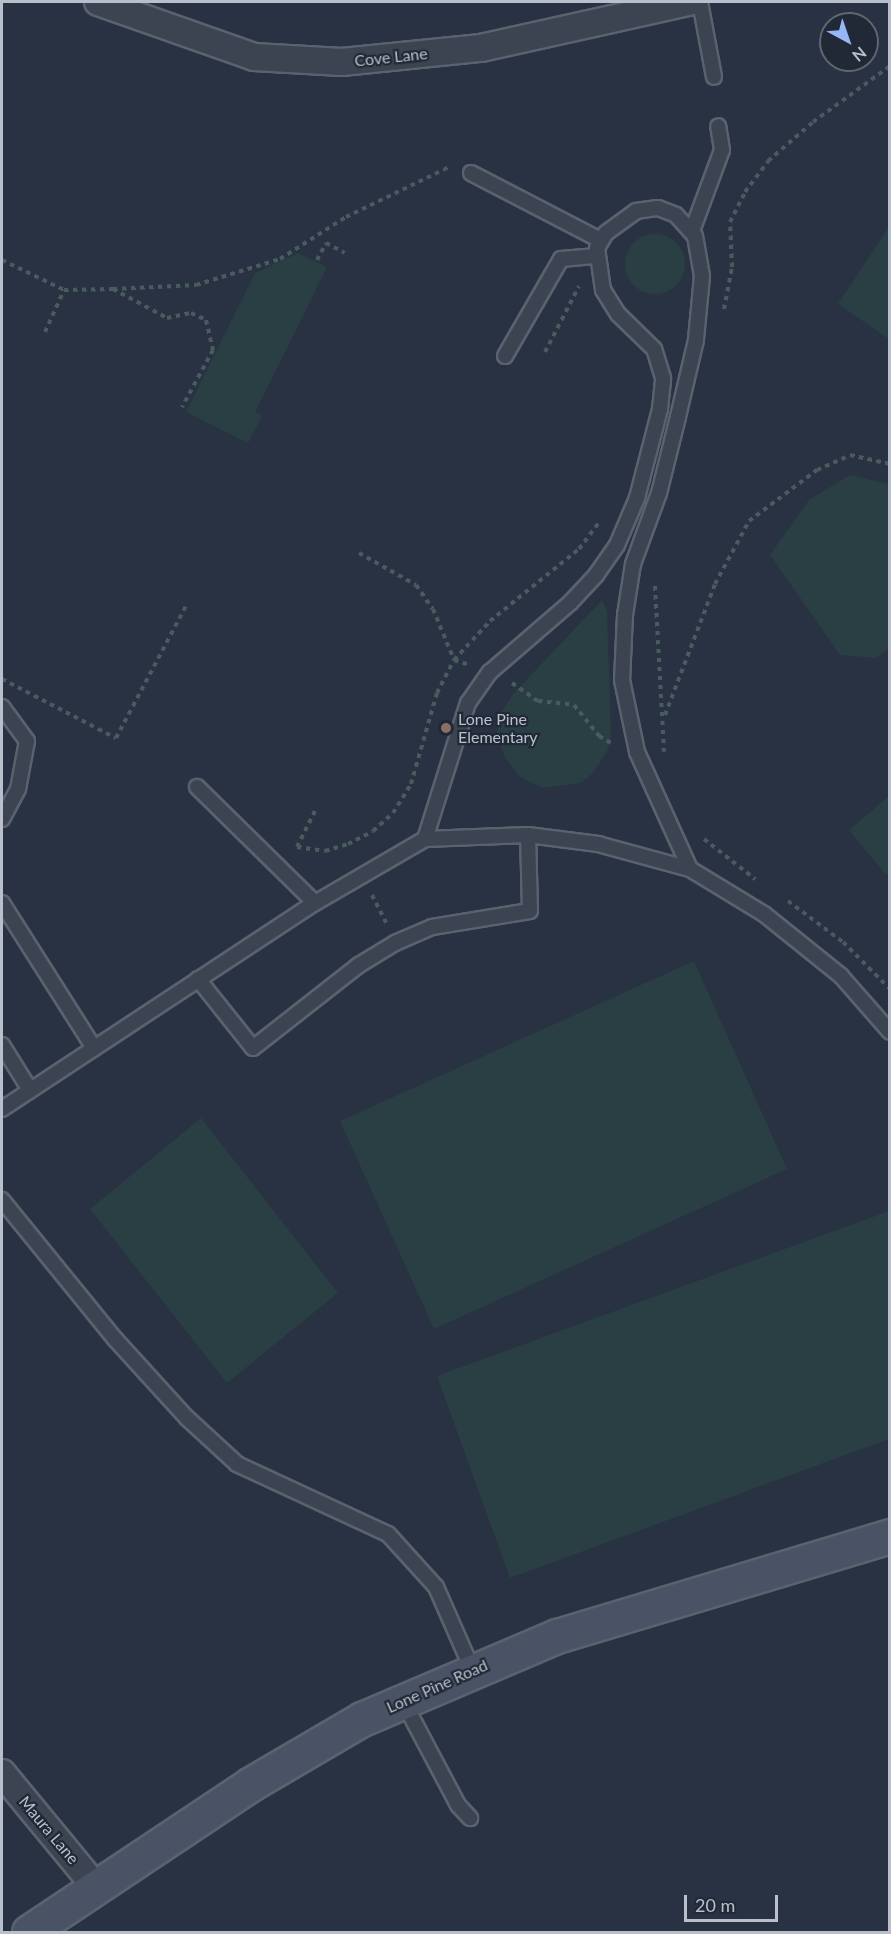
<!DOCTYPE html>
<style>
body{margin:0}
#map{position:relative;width:891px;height:1934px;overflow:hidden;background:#283242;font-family:Lato,sans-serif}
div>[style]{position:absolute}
.green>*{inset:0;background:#2a3f43}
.round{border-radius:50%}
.path>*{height:4px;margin-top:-2px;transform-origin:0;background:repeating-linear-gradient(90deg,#485c60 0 4.5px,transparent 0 9px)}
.roads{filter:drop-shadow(2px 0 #5a626f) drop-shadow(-2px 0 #5a626f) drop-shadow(0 2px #5a626f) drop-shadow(0 -2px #5a626f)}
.lane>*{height:14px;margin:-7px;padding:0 7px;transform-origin:7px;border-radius:7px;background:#3c4452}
.street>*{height:26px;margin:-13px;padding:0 13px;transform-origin:13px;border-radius:13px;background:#3c4452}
.secondary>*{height:33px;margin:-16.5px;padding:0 16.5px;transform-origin:16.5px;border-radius:16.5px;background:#4a5365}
.dots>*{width:16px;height:16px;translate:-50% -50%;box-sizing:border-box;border:3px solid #212937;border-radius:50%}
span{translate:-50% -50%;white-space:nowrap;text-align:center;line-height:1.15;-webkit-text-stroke:4.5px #212937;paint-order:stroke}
.street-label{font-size:16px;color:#b9c0cc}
.poi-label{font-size:16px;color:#b9c0cc}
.left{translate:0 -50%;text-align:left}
.frame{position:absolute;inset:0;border:3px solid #b9c0cc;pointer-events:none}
.north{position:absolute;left:819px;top:12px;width:60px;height:60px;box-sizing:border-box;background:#212937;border:2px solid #5e6573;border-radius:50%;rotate:140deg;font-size:16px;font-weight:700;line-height:24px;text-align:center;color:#b9c0cc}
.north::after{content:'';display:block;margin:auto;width:21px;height:27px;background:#96b6f5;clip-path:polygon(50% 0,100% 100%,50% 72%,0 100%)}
.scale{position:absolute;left:684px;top:1895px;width:94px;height:27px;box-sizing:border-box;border:3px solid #b9c0cc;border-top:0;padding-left:8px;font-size:18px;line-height:21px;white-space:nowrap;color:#b9c0cc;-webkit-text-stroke:4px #212937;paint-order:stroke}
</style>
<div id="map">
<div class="green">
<div style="clip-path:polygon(889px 227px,889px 339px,838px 304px)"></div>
<div class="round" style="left:625px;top:234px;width:60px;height:60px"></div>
<div style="clip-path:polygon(298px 253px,327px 267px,255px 412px,262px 416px,248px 443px,186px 412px,255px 273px)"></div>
<div style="clip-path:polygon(850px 475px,889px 484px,889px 648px,876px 658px,840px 655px,770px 555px,809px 500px)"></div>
<div style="clip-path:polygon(602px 600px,607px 611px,611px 736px,607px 752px,592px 774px,580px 783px,542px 788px,519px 776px,504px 756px,497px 734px,500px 714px,514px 693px)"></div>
<div style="clip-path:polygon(889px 796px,890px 872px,886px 875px,849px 830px)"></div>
<div style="clip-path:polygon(694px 961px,787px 1169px,434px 1329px,340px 1121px)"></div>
<div style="clip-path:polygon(201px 1118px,338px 1293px,227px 1383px,90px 1209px)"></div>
<div style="clip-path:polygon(889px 1211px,889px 1439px,510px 1578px,437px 1376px)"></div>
</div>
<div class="path">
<div style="left:2px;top:260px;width:69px;rotate:25.8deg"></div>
<div style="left:64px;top:290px;width:49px;rotate:-1.2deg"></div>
<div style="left:113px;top:289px;width:61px;rotate:28.2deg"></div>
<div style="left:167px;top:318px;width:25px;rotate:-12deg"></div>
<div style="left:191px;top:313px;width:17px;rotate:25deg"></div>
<div style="left:206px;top:320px;width:31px;rotate:77deg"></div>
<div style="left:213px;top:350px;width:65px;rotate:118.5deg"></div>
<div style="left:317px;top:260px;width:19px;rotate:-62deg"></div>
<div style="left:326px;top:243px;width:21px;rotate:28deg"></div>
<div style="left:113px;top:289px;width:83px;rotate:-2.8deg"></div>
<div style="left:196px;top:285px;width:88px;rotate:-17.2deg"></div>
<div style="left:280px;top:259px;width:78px;rotate:-32.5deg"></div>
<div style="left:346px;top:217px;width:114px;rotate:-25.9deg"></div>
<div style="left:724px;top:309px;width:43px;rotate:-79.2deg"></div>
<div style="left:732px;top:267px;width:45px;rotate:-92.5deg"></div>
<div style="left:730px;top:222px;width:34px;rotate:-63deg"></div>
<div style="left:745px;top:192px;width:39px;rotate:-53deg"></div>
<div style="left:768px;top:161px;width:60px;rotate:-40.9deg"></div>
<div style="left:813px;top:122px;width:95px;rotate:-36deg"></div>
<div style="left:45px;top:332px;width:46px;rotate:-65.7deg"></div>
<div style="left:545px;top:352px;width:74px;rotate:-62.7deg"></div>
<div style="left:359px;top:553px;width:65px;rotate:29.3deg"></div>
<div style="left:416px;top:585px;width:29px;rotate:55deg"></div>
<div style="left:433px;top:609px;width:55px;rotate:67.6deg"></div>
<div style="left:454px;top:660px;width:16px;rotate:18deg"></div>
<div style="left:655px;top:586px;width:166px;rotate:86.9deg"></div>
<div style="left:2px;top:679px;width:128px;rotate:27.4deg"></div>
<div style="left:116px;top:738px;width:149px;rotate:-62.1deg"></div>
<div style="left:512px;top:683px;width:32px;rotate:35deg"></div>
<div style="left:538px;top:701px;width:36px;rotate:6deg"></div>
<div style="left:574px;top:705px;width:40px;rotate:51deg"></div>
<div style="left:599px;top:736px;width:16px;rotate:30deg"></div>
<div style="left:665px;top:715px;width:140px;rotate:-69.1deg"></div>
<div style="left:715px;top:584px;width:72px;rotate:-61.6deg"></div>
<div style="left:749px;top:521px;width:85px;rotate:-36.9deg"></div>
<div style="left:817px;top:470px;width:36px;rotate:-24deg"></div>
<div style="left:850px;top:455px;width:41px;rotate:12.7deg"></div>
<div style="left:315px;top:811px;width:40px;rotate:116.6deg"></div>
<div style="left:297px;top:847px;width:28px;rotate:8deg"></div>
<div style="left:325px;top:851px;width:24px;rotate:-17deg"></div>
<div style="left:348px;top:844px;width:28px;rotate:-27deg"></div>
<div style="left:373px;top:831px;width:27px;rotate:-42deg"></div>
<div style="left:393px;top:813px;width:34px;rotate:-58deg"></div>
<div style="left:411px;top:784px;width:95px;rotate:-74.1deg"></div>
<div style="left:437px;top:693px;width:37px;rotate:-63deg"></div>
<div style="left:454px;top:660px;width:53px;rotate:-47.3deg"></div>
<div style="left:490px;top:621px;width:114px;rotate:-39deg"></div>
<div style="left:579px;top:549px;width:36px;rotate:-53deg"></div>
<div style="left:704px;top:839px;width:65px;rotate:38.1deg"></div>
<div style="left:372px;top:895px;width:31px;rotate:63deg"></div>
<div style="left:788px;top:901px;width:69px;rotate:36.7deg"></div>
<div style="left:843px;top:942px;width:66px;rotate:45deg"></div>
</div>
<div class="roads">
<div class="lane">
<div style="left:700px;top:2px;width:76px;rotate:79.4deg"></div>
<div style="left:471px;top:173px;width:145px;rotate:27.4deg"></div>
<div style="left:692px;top:231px;width:86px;rotate:-69.7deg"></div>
<div style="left:722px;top:150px;width:24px;rotate:-99deg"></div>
<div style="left:505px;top:356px;width:112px;rotate:-60deg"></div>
<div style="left:561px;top:259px;width:36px;rotate:-5deg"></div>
<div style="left:2px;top:707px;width:42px;rotate:53.7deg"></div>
<div style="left:27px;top:741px;width:49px;rotate:100.6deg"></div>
<div style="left:18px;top:789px;width:34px;rotate:118deg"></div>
<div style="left:197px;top:787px;width:165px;rotate:44.5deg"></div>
<div style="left:425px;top:839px;width:143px;rotate:-72.5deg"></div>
<div style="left:468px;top:703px;width:38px;rotate:-55deg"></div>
<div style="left:490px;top:672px;width:106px;rotate:-40.8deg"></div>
<div style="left:570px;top:603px;width:38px;rotate:-47deg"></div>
<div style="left:596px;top:575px;width:37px;rotate:-55deg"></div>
<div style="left:617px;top:545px;width:51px;rotate:-66.9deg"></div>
<div style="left:637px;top:498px;width:92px;rotate:-75.5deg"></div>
<div style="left:660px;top:409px;width:31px;rotate:-84deg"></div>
<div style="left:663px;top:378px;width:30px;rotate:-107deg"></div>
<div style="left:654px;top:349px;width:50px;rotate:-135.8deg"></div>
<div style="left:618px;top:314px;width:28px;rotate:-122deg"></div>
<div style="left:603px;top:290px;width:42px;rotate:-98.1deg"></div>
<div style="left:597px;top:248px;width:17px;rotate:-59deg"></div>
<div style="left:606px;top:233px;width:37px;rotate:-36deg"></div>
<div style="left:636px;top:211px;width:22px;rotate:-8deg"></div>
<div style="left:658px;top:208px;width:19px;rotate:21deg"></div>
<div style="left:676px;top:215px;width:28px;rotate:48deg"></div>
<div style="left:695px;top:236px;width:41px;rotate:80.1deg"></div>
<div style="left:702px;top:276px;width:64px;rotate:95.4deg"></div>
<div style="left:696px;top:340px;width:79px;rotate:103.2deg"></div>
<div style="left:678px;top:417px;width:78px;rotate:104deg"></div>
<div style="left:659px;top:493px;width:76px;rotate:110.1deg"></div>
<div style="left:633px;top:564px;width:52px;rotate:98.9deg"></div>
<div style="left:625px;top:615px;width:65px;rotate:92.6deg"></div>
<div style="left:622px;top:680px;width:74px;rotate:78.2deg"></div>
<div style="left:637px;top:752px;width:128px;rotate:65.6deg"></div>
<div style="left:2px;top:903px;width:172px;rotate:57.6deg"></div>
<div style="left:198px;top:979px;width:88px;rotate:51.4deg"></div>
<div style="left:253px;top:1048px;width:135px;rotate:-38.1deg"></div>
<div style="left:359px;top:965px;width:42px;rotate:-31.4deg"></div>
<div style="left:395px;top:943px;width:40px;rotate:-23.4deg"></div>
<div style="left:432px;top:927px;width:99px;rotate:-9.3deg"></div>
<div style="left:530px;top:911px;width:76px;rotate:-91.5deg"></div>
<div style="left:2px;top:1045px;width:53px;rotate:58.1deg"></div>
<div style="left:2px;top:1109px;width:375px;rotate:-33.4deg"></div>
<div style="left:315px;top:903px;width:127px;rotate:-30.2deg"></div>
<div style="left:425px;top:839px;width:103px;rotate:-2.2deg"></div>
<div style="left:528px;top:835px;width:71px;rotate:7.3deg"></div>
<div style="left:598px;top:844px;width:95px;rotate:15.2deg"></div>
<div style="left:690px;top:869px;width:87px;rotate:31.3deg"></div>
<div style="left:764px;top:914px;width:99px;rotate:38.8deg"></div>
<div style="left:841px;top:976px;width:74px;rotate:48.8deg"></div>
<div style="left:2px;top:1200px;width:179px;rotate:50.9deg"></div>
<div style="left:115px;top:1339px;width:107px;rotate:47.7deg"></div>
<div style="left:187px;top:1418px;width:68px;rotate:42.6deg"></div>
<div style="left:237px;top:1464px;width:166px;rotate:24.9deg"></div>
<div style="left:388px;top:1534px;width:72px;rotate:47.8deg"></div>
<div style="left:436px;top:1587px;width:90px;rotate:66.3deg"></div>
<div style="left:403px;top:1701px;width:118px;rotate:62.1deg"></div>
<div style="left:458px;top:1805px;width:18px;rotate:47deg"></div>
</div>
<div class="street">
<div style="left:98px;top:2px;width:165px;rotate:19.4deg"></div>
<div style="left:254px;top:57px;width:88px;rotate:3.3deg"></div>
<div style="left:342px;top:62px;width:140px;rotate:-5.8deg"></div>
<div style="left:481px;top:48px;width:213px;rotate:-12.5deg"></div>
<div style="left:2px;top:1773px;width:148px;rotate:50.5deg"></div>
</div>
<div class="secondary">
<div style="left:29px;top:1932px;width:267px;rotate:-33.7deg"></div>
<div style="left:251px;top:1784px;width:129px;rotate:-30.4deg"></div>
<div style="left:362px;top:1719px;width:212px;rotate:-23.1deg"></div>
<div style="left:557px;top:1636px;width:348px;rotate:-16.7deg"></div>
</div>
</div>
<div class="dots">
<div style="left:446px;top:728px;background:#8d6e63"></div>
</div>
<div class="street-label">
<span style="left:391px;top:57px;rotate:-6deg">Cove Lane</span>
<span style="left:437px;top:1686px;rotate:-24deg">Lone Pine Road</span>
<span style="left:49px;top:1830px;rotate:50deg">Maura Lane</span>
</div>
<div class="poi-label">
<span class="left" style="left:458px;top:728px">Lone Pine<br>Elementary</span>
</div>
<div class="frame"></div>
<div class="north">N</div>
<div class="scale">20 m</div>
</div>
